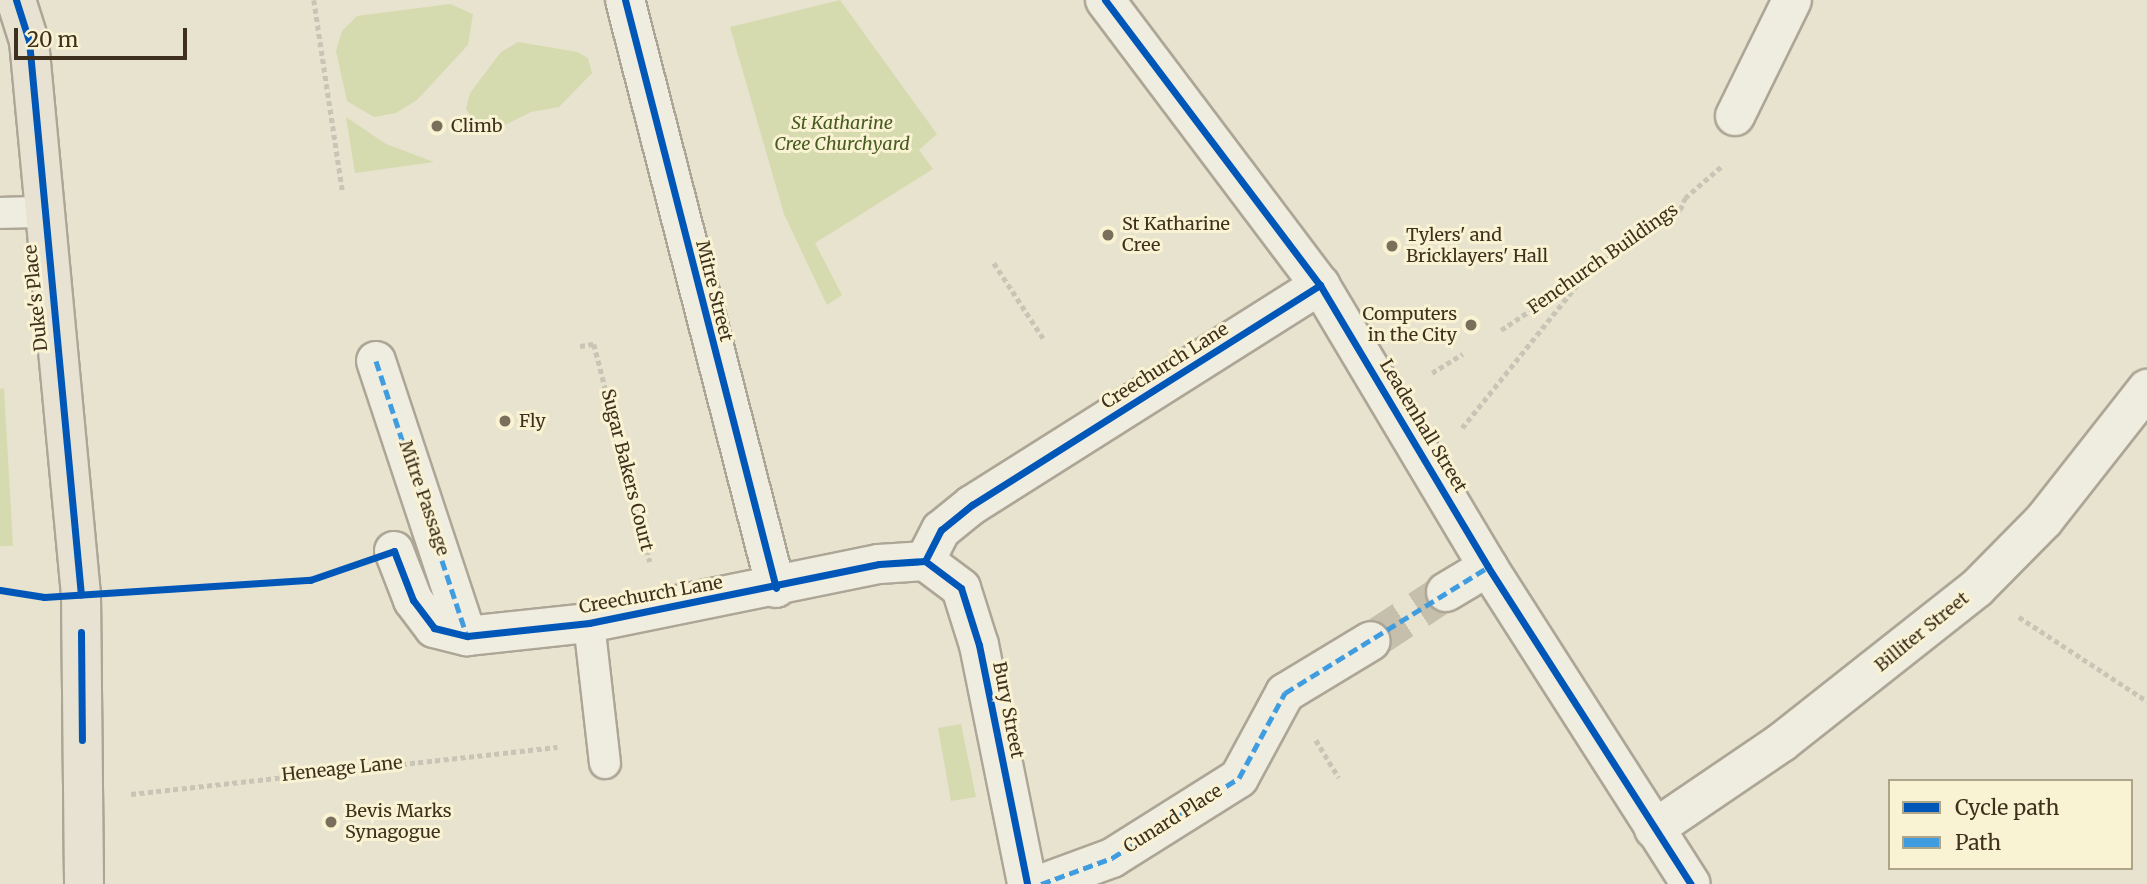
<!DOCTYPE html>
<style>
body{margin:0}
#map{position:relative;width:2147px;height:884px;overflow:hidden;background:#e8e3ce;font-family:Merriweather,serif}
div>[style]{position:absolute}
.green>*{inset:0;background:#d5daaf}
.street-tunnel>*{height:38px;margin-top:-19px;transform-origin:0;background:repeating-linear-gradient(90deg,#c6bfab 0 38px,transparent 0 57px)}
.path>*{height:4.5px;margin-top:-2.25px;transform-origin:0;background:repeating-linear-gradient(90deg,#c8c4b6 0 5px,transparent 0 8.5px)}
.roads{filter:drop-shadow(2px 0 #ada696) drop-shadow(-2px 0 #ada696) drop-shadow(0 2px #ada696) drop-shadow(0 -2px #ada696)}
.lane>*{height:30px;margin:-15px;padding:0 15px;transform-origin:15px;border-radius:15px;background:#efece0}
.street>*{height:38px;margin:-19px;padding:0 19px;transform-origin:19px;border-radius:19px;background:#efece0}
.secondary>*{height:38px;margin:-19px;padding:0 19px;transform-origin:19px;border-radius:19px;background:#efece0}
.primary>*{height:38px;margin:-19px;padding:0 19px;transform-origin:19px;border-radius:19px;background:#e7e2d1}
.quiet>*{height:5px;margin-top:-2.5px;transform-origin:0;background:repeating-linear-gradient(90deg,#3f9ddf 0 10px,transparent 0 15px)}
.cycleway>*{height:7px;margin:-3.5px;padding:0 3.5px;transform-origin:3.5px;border-radius:3.5px;background:#0057b8}
.dots>*{width:19px;height:19px;translate:-50% -50%;box-sizing:border-box;border:4px solid #f9f2d3;border-radius:50%}
span{translate:-50% -50%;white-space:nowrap;text-align:center;line-height:1.15;-webkit-text-stroke:6px #f9f2d3;paint-order:stroke}
.park-label{font-size:18px;color:#485c21;font-style:italic}
.poi-label{font-size:18px;color:#3e301d}
.left{translate:0 -50%;text-align:left}
.right{translate:-100% -50%;text-align:right}
.street-label{font-size:18px;color:#3e301d}
.legend{position:absolute;left:1888px;top:779px;width:245px;height:91px;box-sizing:border-box;background:#f9f2d3;border:2px solid #aea48a;margin:0;padding:9px 12px;list-style:none;font-size:21px;color:#3e301d}
.legend li{display:flex;align-items:center;gap:14px;height:35px}
.legend b{width:35px;border:2px solid #aea48a}
.scale{position:absolute;left:14px;top:28px;width:173px;height:32px;box-sizing:border-box;border:4px solid #3e301d;border-top:0;padding-left:9px;font-size:21px;line-height:24px;white-space:nowrap;color:#3e301d;-webkit-text-stroke:5px #f9f2d3;paint-order:stroke}
</style>
<div id="map">
<div class="green">
<div style="clip-path:polygon(840px 0,937px 134px,919px 150px,933px 169px,815px 243px,842px 295px,827px 305px,784px 214px,730px 27px)"></div>
<div style="clip-path:polygon(450px 4px,473px 14px,468px 45px,417px 100px,396px 113px,374px 117px,347px 101px,336px 51px,342px 31px,357px 16px)"></div>
<div style="clip-path:polygon(518px 42px,577px 52px,588px 58px,592px 73px,559px 107px,531px 112px,493px 131px,477px 127px,466px 109px,470px 93px,501px 52px)"></div>
<div style="clip-path:polygon(346px 117px,386px 144px,434px 162px,355px 173px)"></div>
<div style="clip-path:polygon(4px 388px,13px 546px,0 546px,0 389px)"></div>
<div style="clip-path:polygon(961px 724px,976px 797px,951px 801px,938px 728px)"></div>
</div>
<div class="street-tunnel">
<div style="left:1371px;top:641px;width:90px;rotate:-33.2deg"></div>
</div>
<div class="path">
<div style="left:314px;top:0;width:195px;rotate:81.5deg"></div>
<div style="left:994px;top:263px;width:90px;rotate:56.8deg"></div>
<div style="left:1501px;top:330px;width:216px;rotate:-33.8deg"></div>
<div style="left:1680px;top:210px;width:13px;rotate:-67deg"></div>
<div style="left:1685px;top:198px;width:50px;rotate:-41deg"></div>
<div style="left:580px;top:346px;width:14px;rotate:-8deg"></div>
<div style="left:594px;top:344px;width:225px;rotate:75.6deg"></div>
<div style="left:1432px;top:373px;width:36px;rotate:-32deg"></div>
<div style="left:1462px;top:428px;width:195px;rotate:-51.2deg"></div>
<div style="left:2019px;top:617px;width:153px;rotate:33.3deg"></div>
<div style="left:1316px;top:740px;width:44px;rotate:58.8deg"></div>
<div style="left:131px;top:794px;width:429px;rotate:-6.3deg"></div>
</div>
<div class="roads">
<div class="lane">
<div style="left:0;top:213px;width:42px;rotate:-1.4deg"></div>
<div style="left:589px;top:623px;width:141px;rotate:83.5deg"></div>
</div>
<div class="street">
<div style="left:625px;top:0;width:607px;rotate:75.6deg"></div>
<div style="left:1735px;top:116px;width:129px;rotate:-63.8deg"></div>
<div style="left:376px;top:361px;width:290px;rotate:71.7deg"></div>
<div style="left:394px;top:551px;width:53px;rotate:68.8deg"></div>
<div style="left:413px;top:600px;width:35px;rotate:53deg"></div>
<div style="left:434px;top:628px;width:34px;rotate:14deg"></div>
<div style="left:467px;top:636px;width:123px;rotate:-6.1deg"></div>
<div style="left:589px;top:623px;width:296px;rotate:-11.5deg"></div>
<div style="left:879px;top:564px;width:46px;rotate:-3.7deg"></div>
<div style="left:925px;top:561px;width:35px;rotate:-63deg"></div>
<div style="left:941px;top:530px;width:40px;rotate:-39deg"></div>
<div style="left:972px;top:505px;width:412px;rotate:-32.3deg"></div>
<div style="left:925px;top:561px;width:45px;rotate:36.9deg"></div>
<div style="left:961px;top:588px;width:60px;rotate:72.5deg"></div>
<div style="left:979px;top:645px;width:244px;rotate:78.6deg"></div>
<div style="left:1446px;top:592px;width:49px;rotate:-30.8deg"></div>
<div style="left:1654px;top:829px;width:155px;rotate:-34.2deg"></div>
<div style="left:1782px;top:742px;width:248px;rotate:-38.3deg"></div>
<div style="left:1977px;top:588px;width:95px;rotate:-45.4deg"></div>
<div style="left:2044px;top:520px;width:167px;rotate:-51.8deg"></div>
<div style="left:1041px;top:884px;width:76px;rotate:-20.1deg"></div>
<div style="left:1112px;top:858px;width:150px;rotate:-32.2deg"></div>
<div style="left:1239px;top:778px;width:97px;rotate:-61.6deg"></div>
<div style="left:1285px;top:693px;width:100px;rotate:-31.2deg"></div>
</div>
<div class="secondary">
<div style="left:1105px;top:0;width:357px;rotate:53deg"></div>
<div style="left:1320px;top:285px;width:328px;rotate:59.2deg"></div>
<div style="left:1488px;top:567px;width:376px;rotate:57.4deg"></div>
</div>
<div class="primary">
<div style="left:16px;top:0;width:43px;rotate:72.4deg"></div>
<div style="left:29px;top:41px;width:556px;rotate:84.64deg"></div>
<div style="left:81px;top:595px;width:289px;rotate:89.4deg"></div>
</div>
</div>
<div class="quiet">
<div style="left:376px;top:361px;width:290px;rotate:71.7deg"></div>
<div style="left:1041px;top:884px;width:76px;rotate:-20.1deg"></div>
<div style="left:1112px;top:858px;width:150px;rotate:-32.2deg"></div>
<div style="left:1239px;top:778px;width:97px;rotate:-61.6deg"></div>
<div style="left:1285px;top:693px;width:239px;rotate:-31.8deg"></div>
</div>
<div class="cycleway">
<div style="left:16px;top:0;width:43px;rotate:72.4deg"></div>
<div style="left:29px;top:41px;width:556px;rotate:84.64deg"></div>
<div style="left:625px;top:0;width:607px;rotate:75.6deg"></div>
<div style="left:1105px;top:0;width:357px;rotate:53deg"></div>
<div style="left:1320px;top:285px;width:328px;rotate:59.2deg"></div>
<div style="left:1488px;top:567px;width:376px;rotate:57.4deg"></div>
<div style="left:925px;top:561px;width:35px;rotate:-63deg"></div>
<div style="left:941px;top:530px;width:40px;rotate:-39deg"></div>
<div style="left:972px;top:505px;width:412px;rotate:-32.3deg"></div>
<div style="left:925px;top:561px;width:45px;rotate:36.9deg"></div>
<div style="left:961px;top:588px;width:60px;rotate:72.5deg"></div>
<div style="left:979px;top:645px;width:244px;rotate:78.6deg"></div>
<div style="left:0;top:590px;width:45px;rotate:9deg"></div>
<div style="left:44px;top:597px;width:267px;rotate:-3.7deg"></div>
<div style="left:310px;top:580px;width:89px;rotate:-19deg"></div>
<div style="left:394px;top:551px;width:53px;rotate:68.8deg"></div>
<div style="left:413px;top:600px;width:35px;rotate:53deg"></div>
<div style="left:434px;top:628px;width:34px;rotate:14deg"></div>
<div style="left:467px;top:636px;width:123px;rotate:-6.1deg"></div>
<div style="left:589px;top:623px;width:296px;rotate:-11.5deg"></div>
<div style="left:879px;top:564px;width:46px;rotate:-3.7deg"></div>
<div style="left:81px;top:632px;width:108px;rotate:89.5deg"></div>
</div>
<div class="dots">
<div style="left:437px;top:126px;background:#7a6f5b"></div>
<div style="left:1108px;top:235px;background:#7a6f5b"></div>
<div style="left:1392px;top:246px;background:#7a6f5b"></div>
<div style="left:1471px;top:325px;background:#7a6f5b"></div>
<div style="left:505px;top:421px;background:#7a6f5b"></div>
<div style="left:331px;top:822px;background:#7a6f5b"></div>
</div>
<div class="park-label">
<span style="left:842px;top:134px">St Katharine<br>Cree Churchyard</span>
</div>
<div class="poi-label">
<span class="left" style="left:451px;top:126px">Climb</span>
<span class="left" style="left:1122px;top:235px">St Katharine<br>Cree</span>
<span class="left" style="left:1406px;top:246px">Tylers' and<br>Bricklayers' Hall</span>
<span class="right" style="left:1457px;top:325px">Computers<br>in the City</span>
<span class="left" style="left:519px;top:421px">Fly</span>
<span class="left" style="left:345px;top:822px">Bevis Marks<br>Synagogue</span>
</div>
<div class="street-label">
<span style="left:1603px;top:259px;rotate:-35deg">Fenchurch Buildings</span>
<span style="left:714px;top:291px;rotate:76deg">Mitre Street</span>
<span style="left:36px;top:298px;rotate:-96deg">Duke's Place</span>
<span style="left:1165px;top:366px;rotate:-32deg">Creechurch Lane</span>
<span style="left:1423px;top:426px;rotate:59deg">Leadenhall Street</span>
<span style="left:627px;top:470px;rotate:76deg">Sugar Bakers Court</span>
<span style="left:424px;top:498px;rotate:71deg">Mitre Passage</span>
<span style="left:651px;top:595px;rotate:-10deg">Creechurch Lane</span>
<span style="left:1922px;top:632px;rotate:-39deg">Billiter Street</span>
<span style="left:1008px;top:710px;rotate:79deg">Bury Street</span>
<span style="left:342px;top:769px;rotate:-6deg">Heneage Lane</span>
<span style="left:1173px;top:819px;rotate:-32deg">Cunard Place</span>
</div>
<ul class="legend">
<li><b style="height:9px;background:#0057b8"></b>Cycle path</li>
<li><b style="height:9px;background:#3f9ddf"></b>Path</li>
</ul>
<div class="scale">20 m</div>
</div>
